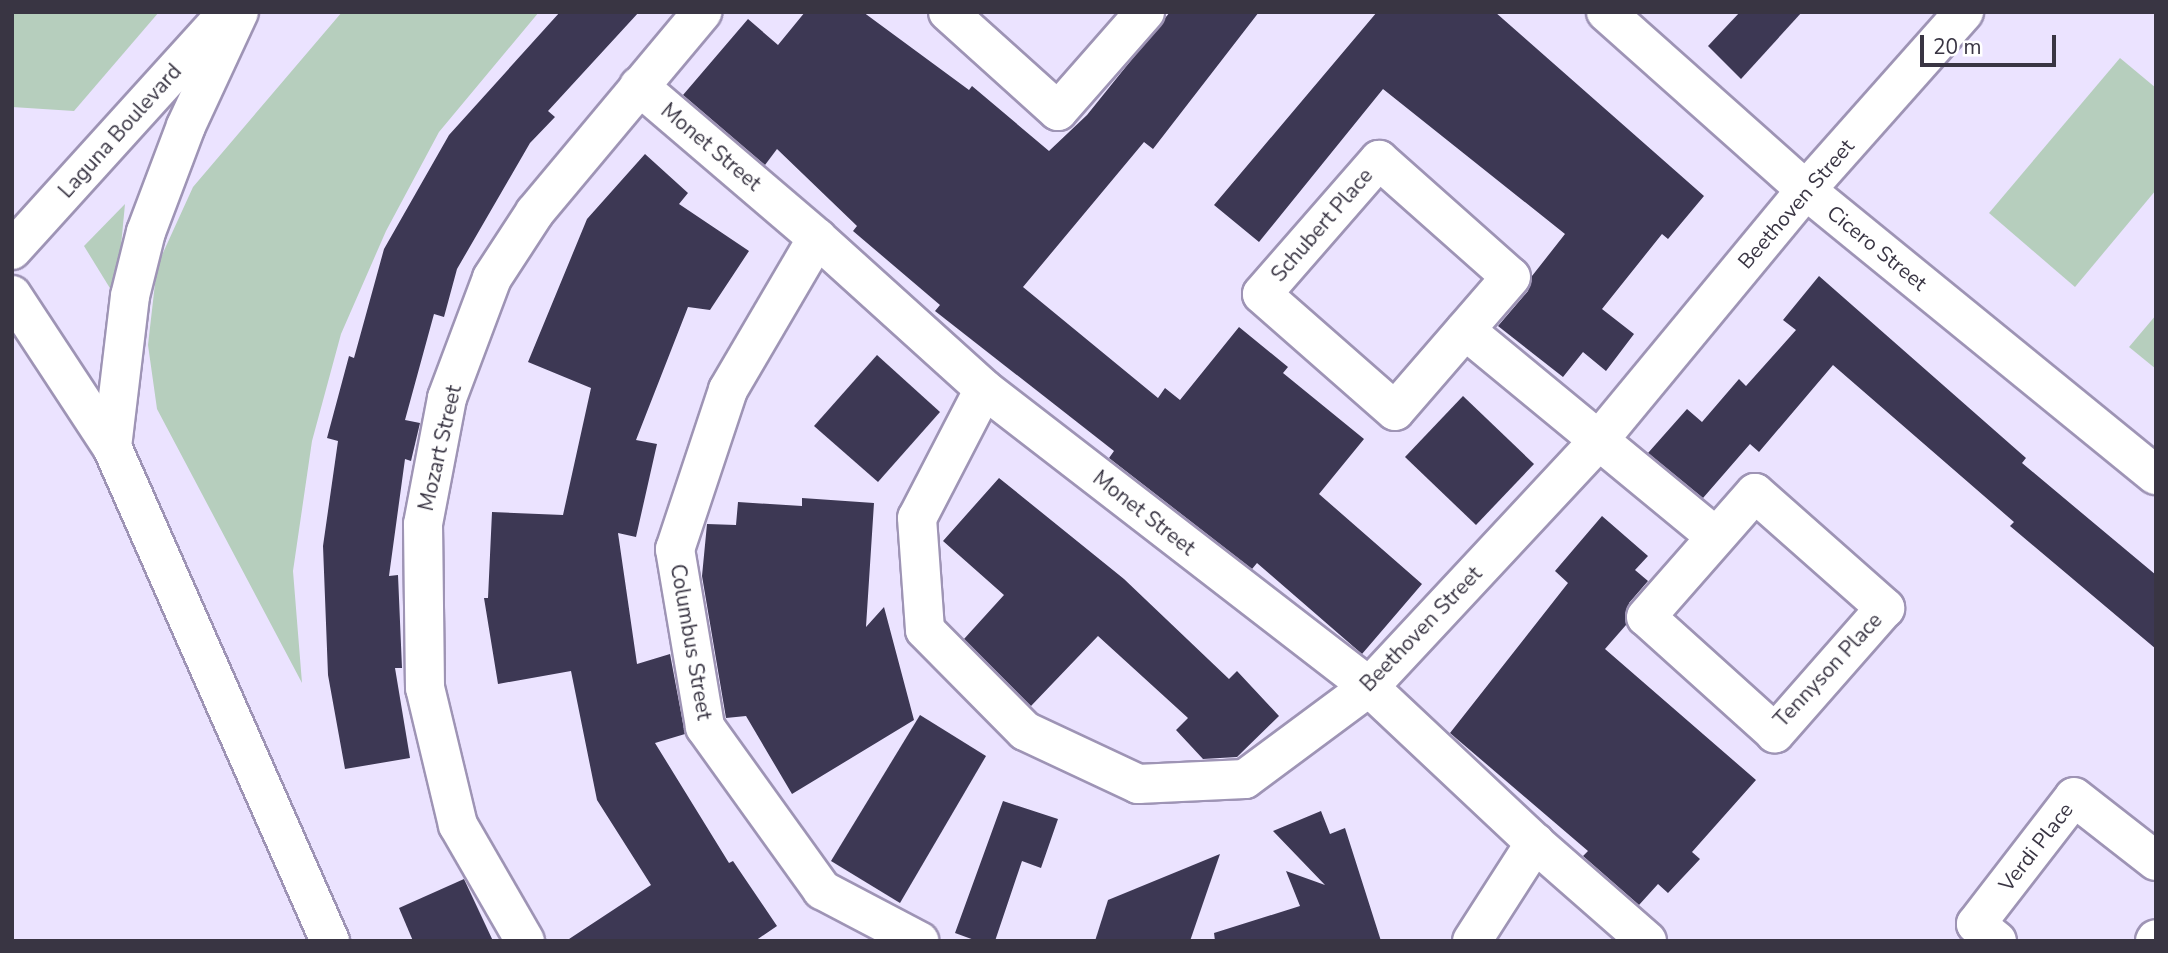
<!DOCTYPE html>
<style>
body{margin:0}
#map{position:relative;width:2168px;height:953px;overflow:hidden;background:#ebe3ff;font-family:"Nunito Sans",sans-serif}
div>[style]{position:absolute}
.green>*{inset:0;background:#b6cebd}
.building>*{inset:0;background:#3d3854}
.roads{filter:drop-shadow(2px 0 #9e94b5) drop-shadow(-2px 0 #9e94b5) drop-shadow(0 2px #9e94b5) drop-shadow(0 -2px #9e94b5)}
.minor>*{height:38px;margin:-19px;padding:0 19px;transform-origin:19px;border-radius:19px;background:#fff}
.secondary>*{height:38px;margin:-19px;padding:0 19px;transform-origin:19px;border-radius:19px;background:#fff}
span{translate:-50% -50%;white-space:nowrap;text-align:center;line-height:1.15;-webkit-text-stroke:7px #fff;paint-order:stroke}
.street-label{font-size:21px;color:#393543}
.frame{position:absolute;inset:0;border:14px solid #393543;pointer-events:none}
.scale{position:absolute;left:1920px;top:35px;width:136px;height:32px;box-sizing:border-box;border:4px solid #393543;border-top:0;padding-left:9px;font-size:21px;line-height:24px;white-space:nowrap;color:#393543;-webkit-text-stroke:5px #fff;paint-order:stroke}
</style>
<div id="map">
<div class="green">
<div style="clip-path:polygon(12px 12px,159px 12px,74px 111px,12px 107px)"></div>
<div style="clip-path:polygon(342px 12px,539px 12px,439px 132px,386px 231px,341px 334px,312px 441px,293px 571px,302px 683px,157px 409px,148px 345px,157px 266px,193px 187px)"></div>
<div style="clip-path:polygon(2120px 58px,2156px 88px,2156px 190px,2075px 287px,1989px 213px)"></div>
<div style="clip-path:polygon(125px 204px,116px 298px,84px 246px)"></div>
<div style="clip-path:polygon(2156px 315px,2156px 369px,2129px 347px)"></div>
</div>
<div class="building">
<div style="clip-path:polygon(560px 12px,639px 12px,548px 111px,555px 117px,530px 143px,457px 269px,444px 317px,434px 314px,405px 420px,420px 423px,411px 461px,405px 459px,389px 576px,398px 575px,402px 668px,395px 668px,410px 758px,345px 769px,328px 675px,323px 546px,338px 441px,327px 438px,349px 356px,354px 358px,384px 249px,449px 135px)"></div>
<div style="clip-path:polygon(805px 12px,863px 12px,969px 90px,972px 86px,1049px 151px,1087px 115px,1170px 12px,1259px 12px,1153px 149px,1144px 142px,1023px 287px,1158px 398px,1165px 388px,1180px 400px,1239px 327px,1288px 367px,1283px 373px,1364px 439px,1319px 494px,1422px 584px,1362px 654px,1257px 563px,1252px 569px,1109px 458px,1114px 451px,935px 311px,940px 305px,853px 231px,857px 226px,777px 149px,765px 165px,683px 95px,748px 19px,778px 45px)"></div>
<div style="clip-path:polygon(1377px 12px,1495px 12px,1704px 196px,1668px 239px,1662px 234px,1602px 309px,1634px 334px,1606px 371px,1583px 352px,1563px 377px,1498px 326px,1528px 291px,1532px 276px,1565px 234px,1383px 89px,1259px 242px,1214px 205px)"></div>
<div style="clip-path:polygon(1740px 12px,1802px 12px,1741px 79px,1708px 46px)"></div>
<div style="clip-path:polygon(645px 154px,688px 193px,679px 204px,749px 251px,710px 310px,688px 307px,636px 440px,657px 444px,636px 537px,618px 533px,637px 664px,670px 654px,685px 734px,655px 743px,729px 863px,733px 861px,777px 926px,755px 941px,566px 941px,651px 885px,597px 800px,571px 671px,498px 684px,484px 598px,488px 598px,492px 512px,563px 515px,591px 388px,528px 362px,587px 219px)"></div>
<div style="clip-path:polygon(1819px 276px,2026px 458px,2022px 463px,2156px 575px,2156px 649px,2010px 526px,2014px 522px,1833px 365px,1759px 452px,1750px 444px,1703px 498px,1648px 453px,1687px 409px,1702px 422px,1739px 379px,1746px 386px,1796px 330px,1783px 320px)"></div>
<div style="clip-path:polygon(877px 355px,940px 412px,878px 482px,814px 426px)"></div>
<div style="clip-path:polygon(1463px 396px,1534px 464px,1476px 525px,1405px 457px)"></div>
<div style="clip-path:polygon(999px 478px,1124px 579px,1229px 679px,1237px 671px,1279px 716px,1237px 757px,1203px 759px,1176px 730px,1188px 718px,1098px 636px,1031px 706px,964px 639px,1004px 595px,943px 541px)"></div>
<div style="clip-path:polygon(802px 498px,874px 503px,866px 627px,884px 607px,914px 720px,792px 794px,746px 716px,726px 718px,702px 576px,707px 524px,736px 525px,738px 502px,802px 506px)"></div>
<div style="clip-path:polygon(1602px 516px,1648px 556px,1635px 570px,1648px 581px,1629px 603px,1626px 625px,1605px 649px,1756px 780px,1692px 852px,1700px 859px,1668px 893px,1658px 884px,1639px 905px,1583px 856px,1588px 851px,1450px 733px,1568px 583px,1555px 571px)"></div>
<div style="clip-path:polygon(920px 715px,986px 756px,900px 903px,831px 861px)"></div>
<div style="clip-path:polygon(1003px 801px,1058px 819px,1041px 868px,1022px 861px,995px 941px,977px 941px,955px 933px)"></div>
<div style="clip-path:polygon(1321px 811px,1330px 834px,1345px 828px,1381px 941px,1215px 941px,1214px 933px,1300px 906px,1286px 871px,1325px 885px,1273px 831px)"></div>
<div style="clip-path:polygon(1220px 854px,1190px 941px,1095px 941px,1108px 900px)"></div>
<div style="clip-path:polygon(464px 879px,493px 941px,413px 941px,399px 908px)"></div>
</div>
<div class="roads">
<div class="minor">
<div style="left:948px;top:12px;width:148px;rotate:42deg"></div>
<div style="left:1058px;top:111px;width:132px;rotate:-48.7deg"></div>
<div style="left:1606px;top:12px;width:268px;rotate:41.7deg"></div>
<div style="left:1806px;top:190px;width:451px;rotate:39.2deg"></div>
<div style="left:639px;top:86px;width:234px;rotate:40.5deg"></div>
<div style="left:817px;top:238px;width:225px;rotate:42.1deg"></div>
<div style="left:984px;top:389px;width:487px;rotate:37.7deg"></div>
<div style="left:1369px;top:687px;width:228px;rotate:43.2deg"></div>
<div style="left:1535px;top:843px;width:149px;rotate:41.2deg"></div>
<div style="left:1379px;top:160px;width:176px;rotate:41.6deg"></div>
<div style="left:1511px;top:277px;width:177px;rotate:130.9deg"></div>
<div style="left:1395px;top:411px;width:177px;rotate:-138.7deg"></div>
<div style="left:1262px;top:294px;width:178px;rotate:-48.9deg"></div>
<div style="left:817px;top:238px;width:176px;rotate:120.4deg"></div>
<div style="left:728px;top:390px;width:168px;rotate:108.4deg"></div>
<div style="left:675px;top:549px;width:181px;rotate:80.4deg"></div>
<div style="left:705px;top:727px;width:201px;rotate:54.3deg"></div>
<div style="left:822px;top:890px;width:110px;rotate:27.7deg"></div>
<div style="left:1465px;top:330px;width:325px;rotate:39.5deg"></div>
<div style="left:984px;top:389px;width:145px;rotate:117.4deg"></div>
<div style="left:917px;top:518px;width:112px;rotate:85.9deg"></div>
<div style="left:925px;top:630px;width:142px;rotate:45.3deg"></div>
<div style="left:1025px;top:731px;width:125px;rotate:25.1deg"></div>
<div style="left:1138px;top:784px;width:107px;rotate:-2.7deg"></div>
<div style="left:1245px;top:779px;width:154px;rotate:-36.6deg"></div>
<div style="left:1369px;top:687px;width:336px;rotate:-47deg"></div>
<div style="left:1598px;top:441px;width:326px;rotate:-50.4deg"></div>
<div style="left:1806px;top:190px;width:238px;rotate:-48.4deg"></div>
<div style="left:1755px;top:493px;width:174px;rotate:41.5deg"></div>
<div style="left:1885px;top:608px;width:167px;rotate:131.3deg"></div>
<div style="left:1775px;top:733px;width:173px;rotate:-138deg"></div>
<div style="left:1646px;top:617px;width:165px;rotate:-48.7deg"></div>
<div style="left:525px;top:941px;width:134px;rotate:-120deg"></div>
<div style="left:458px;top:825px;width:141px;rotate:-103.5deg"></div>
<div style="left:425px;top:688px;width:164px;rotate:-90.7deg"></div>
<div style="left:423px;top:524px;width:128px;rotate:-79.2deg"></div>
<div style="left:447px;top:398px;width:128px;rotate:-69.4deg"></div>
<div style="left:492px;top:278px;width:79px;rotate:-56.9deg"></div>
<div style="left:535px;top:212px;width:261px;rotate:-50.1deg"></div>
<div style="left:1472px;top:941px;width:117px;rotate:-57.3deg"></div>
<div style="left:1997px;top:941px;width:27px;rotate:-141deg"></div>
<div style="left:1976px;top:924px;width:160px;rotate:-52.3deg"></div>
<div style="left:2074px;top:797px;width:104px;rotate:38deg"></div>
<div style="left:2155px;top:941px;width:2px;rotate:-63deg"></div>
</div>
<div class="secondary">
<div style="left:12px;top:250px;width:316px;rotate:-47.8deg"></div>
<div style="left:12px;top:295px;width:182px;rotate:56.7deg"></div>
<div style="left:112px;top:447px;width:540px;rotate:66.19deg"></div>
<div style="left:112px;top:447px;width:152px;rotate:-83.2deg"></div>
<div style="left:130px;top:296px;width:66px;rotate:-76deg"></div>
<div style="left:146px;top:232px;width:113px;rotate:-69.3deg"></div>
<div style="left:186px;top:126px;width:126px;rotate:-65.1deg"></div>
</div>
</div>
<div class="street-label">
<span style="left:120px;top:131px;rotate:-48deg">Laguna Boulevard</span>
<span style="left:711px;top:147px;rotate:40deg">Monet Street</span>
<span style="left:1796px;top:204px;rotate:-49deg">Beethoven Street</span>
<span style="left:1322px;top:225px;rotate:-49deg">Schubert Place</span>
<span style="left:1877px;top:248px;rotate:39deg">Cicero Street</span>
<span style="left:440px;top:448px;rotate:-77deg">Mozart Street</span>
<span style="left:1144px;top:513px;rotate:38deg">Monet Street</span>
<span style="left:1421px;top:629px;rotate:-46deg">Beethoven Street</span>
<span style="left:691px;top:642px;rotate:80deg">Columbus Street</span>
<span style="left:1828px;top:670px;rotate:-47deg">Tennyson Place</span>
<span style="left:2036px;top:847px;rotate:-52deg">Verdi Place</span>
</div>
<div class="frame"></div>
<div class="scale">20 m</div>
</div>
